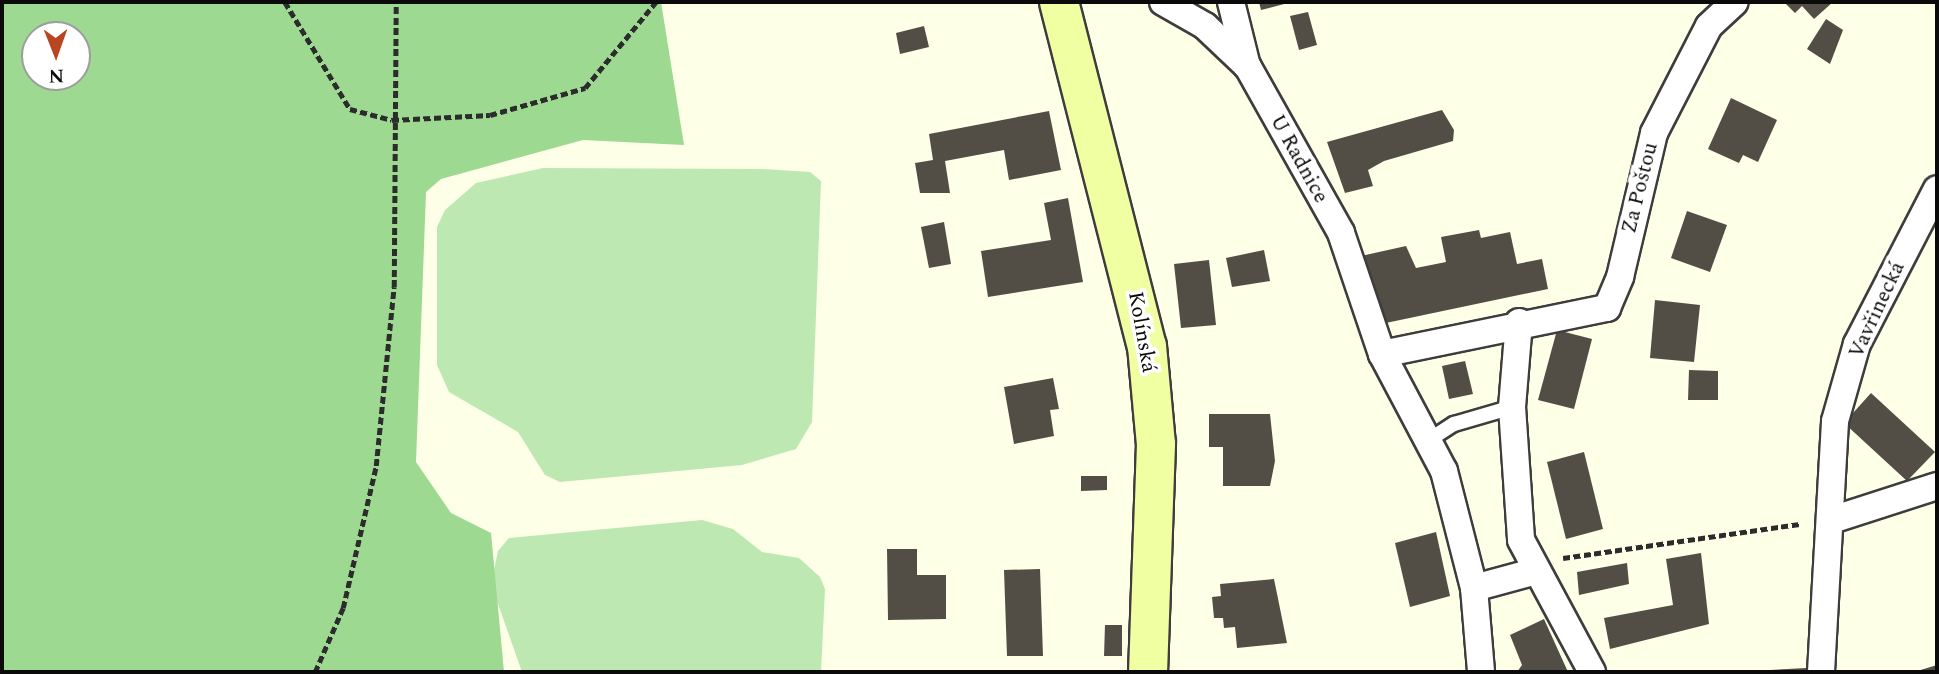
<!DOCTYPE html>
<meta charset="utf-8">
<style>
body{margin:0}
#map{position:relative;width:1939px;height:674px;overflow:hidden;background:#fdffe7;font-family:Spectral,serif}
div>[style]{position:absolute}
.green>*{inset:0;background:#bee8b2}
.forest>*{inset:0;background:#9dd991}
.building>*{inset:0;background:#524e46}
.path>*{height:4.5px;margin-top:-2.25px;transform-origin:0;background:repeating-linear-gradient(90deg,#2c2c2c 0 7px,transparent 0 10.5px)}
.roads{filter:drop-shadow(2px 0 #3d3d3d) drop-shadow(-2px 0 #3d3d3d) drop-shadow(0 2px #3d3d3d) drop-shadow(0 -2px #3d3d3d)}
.lane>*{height:14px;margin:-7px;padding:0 7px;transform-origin:7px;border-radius:7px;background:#fff}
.street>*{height:26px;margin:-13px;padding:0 13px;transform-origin:13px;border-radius:13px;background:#fff}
.secondary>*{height:38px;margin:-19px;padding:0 19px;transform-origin:19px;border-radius:19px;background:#efffa2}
span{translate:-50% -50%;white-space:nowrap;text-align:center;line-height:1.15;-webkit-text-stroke:7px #fff;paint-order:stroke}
.street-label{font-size:21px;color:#0a0a0a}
.frame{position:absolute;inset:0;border:4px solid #0a0a0a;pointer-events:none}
.north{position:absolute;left:21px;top:21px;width:70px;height:70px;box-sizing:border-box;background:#fff;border:2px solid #9d9d9d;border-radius:50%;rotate:179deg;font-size:19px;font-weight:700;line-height:28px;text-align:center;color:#0a0a0a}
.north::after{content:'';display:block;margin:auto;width:24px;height:32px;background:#b94623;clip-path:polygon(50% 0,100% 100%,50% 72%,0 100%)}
</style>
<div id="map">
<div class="green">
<div style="clip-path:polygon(543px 168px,763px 169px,810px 172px,821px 181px,812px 422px,796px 449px,742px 465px,560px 482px,545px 475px,518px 432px,449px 392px,437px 365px,437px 227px,445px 210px,476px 183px)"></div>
<div style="clip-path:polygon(702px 520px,733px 529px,762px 552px,799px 558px,820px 577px,825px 589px,821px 672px,522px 672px,491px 584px,498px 551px,509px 538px)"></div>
</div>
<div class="forest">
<div style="clip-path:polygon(evenodd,2px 2px,661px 2px,684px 145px,583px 140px,441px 179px,426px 192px,416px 462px,451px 513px,491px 533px,504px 672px,2px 672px,2px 2px,35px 35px,77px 35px,77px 77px,35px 77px,35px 35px)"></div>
</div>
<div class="building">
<div style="clip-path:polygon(1259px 2px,1287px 2px,1288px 3px,1261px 10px)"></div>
<div style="clip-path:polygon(1784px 2px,1833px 2px,1814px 19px,1802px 6px,1795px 13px)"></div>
<div style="clip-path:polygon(1308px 12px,1317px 45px,1299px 50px,1290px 16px)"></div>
<div style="clip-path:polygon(1826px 19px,1843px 30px,1830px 64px,1807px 49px)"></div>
<div style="clip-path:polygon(924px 26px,929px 47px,900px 54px,896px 33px)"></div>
<div style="clip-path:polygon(1731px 98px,1777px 120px,1758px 162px,1743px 155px,1739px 163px,1708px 149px)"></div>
<div style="clip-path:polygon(1442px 110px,1454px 130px,1453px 141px,1384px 161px,1368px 170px,1373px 186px,1345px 193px,1327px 142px)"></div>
<div style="clip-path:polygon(1049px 111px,1061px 170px,1009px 180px,1004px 150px,945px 161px,950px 193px,920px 193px,915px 163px,933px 160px,929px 134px)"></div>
<div style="clip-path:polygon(1068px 198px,1083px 282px,988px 297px,981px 251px,1051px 240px,1044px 203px)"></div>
<div style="clip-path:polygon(1687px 211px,1727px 225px,1710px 272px,1671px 258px)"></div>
<div style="clip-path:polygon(944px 222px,951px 264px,929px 268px,921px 227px)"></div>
<div style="clip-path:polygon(1479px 230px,1481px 238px,1510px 232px,1517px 264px,1542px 259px,1548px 289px,1381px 324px,1361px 256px,1406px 246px,1416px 268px,1446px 262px,1441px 237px)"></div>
<div style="clip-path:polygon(1264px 250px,1270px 281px,1232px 287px,1226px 258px)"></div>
<div style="clip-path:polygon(1209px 260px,1216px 325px,1181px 328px,1174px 264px)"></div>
<div style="clip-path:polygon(1655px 300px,1700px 305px,1694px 362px,1650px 358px)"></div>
<div style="clip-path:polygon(1557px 330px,1592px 339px,1574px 409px,1538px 400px)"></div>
<div style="clip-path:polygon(1465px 361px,1473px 394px,1449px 399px,1442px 366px)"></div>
<div style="clip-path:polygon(1689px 370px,1718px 371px,1718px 400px,1688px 400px)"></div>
<div style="clip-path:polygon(1053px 378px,1059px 409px,1050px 410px,1054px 436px,1014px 444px,1004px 387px)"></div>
<div style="clip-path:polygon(1871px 393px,1935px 452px,1907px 481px,1844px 423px)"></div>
<div style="clip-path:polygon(1209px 414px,1270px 414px,1275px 461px,1270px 486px,1223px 486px,1223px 447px,1209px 447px)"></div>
<div style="clip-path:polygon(1584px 452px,1603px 529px,1566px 539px,1547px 462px)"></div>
<div style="clip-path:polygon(1081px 476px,1107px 476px,1107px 490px,1081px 491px)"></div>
<div style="clip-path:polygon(1436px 532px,1450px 596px,1410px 607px,1395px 543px)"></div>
<div style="clip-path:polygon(887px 549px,917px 549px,917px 575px,946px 575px,946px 619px,888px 620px)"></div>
<div style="clip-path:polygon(1701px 553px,1709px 624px,1610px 649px,1604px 618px,1673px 605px,1666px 559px)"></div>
<div style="clip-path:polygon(1627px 563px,1629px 584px,1579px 595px,1577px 572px)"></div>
<div style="clip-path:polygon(1040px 569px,1043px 656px,1007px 656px,1004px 570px)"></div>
<div style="clip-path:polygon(1274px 579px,1287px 643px,1237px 648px,1235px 627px,1224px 628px,1223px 618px,1214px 618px,1212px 597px,1221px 596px,1220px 584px)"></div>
<div style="clip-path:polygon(1544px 619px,1568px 672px,1517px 672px,1522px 665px,1510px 635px)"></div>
<div style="clip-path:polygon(1105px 625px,1122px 625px,1122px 656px,1104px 656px)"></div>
<div style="clip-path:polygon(1937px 665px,1937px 672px,1914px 672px)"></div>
<div style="clip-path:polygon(1806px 668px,1807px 672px,1770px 672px,1770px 670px)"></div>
</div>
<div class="path">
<div style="left:285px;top:2px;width:125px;rotate:58.7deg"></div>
<div style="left:350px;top:109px;width:43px;rotate:14.7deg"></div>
<div style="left:392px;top:120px;width:98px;rotate:-2.9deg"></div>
<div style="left:490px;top:115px;width:99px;rotate:-15.9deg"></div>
<div style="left:585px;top:88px;width:112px;rotate:-50.5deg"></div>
<div style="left:1563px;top:558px;width:239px;rotate:-8.2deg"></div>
<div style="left:315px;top:672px;width:70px;rotate:-66.4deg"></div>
<div style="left:343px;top:608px;width:146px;rotate:-76.9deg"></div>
<div style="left:376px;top:466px;width:180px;rotate:-84.3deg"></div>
<div style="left:394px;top:287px;width:285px;rotate:-89.6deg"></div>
</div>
<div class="roads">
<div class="lane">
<div style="left:1429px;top:440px;width:30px;rotate:-33deg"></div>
<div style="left:1454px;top:424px;width:60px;rotate:-16.3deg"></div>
</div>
<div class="street">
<div style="left:1163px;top:2px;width:48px;rotate:29.7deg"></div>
<div style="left:1205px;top:26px;width:59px;rotate:43.6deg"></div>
<div style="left:1248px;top:67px;width:190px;rotate:60.7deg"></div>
<div style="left:1341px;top:233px;width:128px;rotate:71.3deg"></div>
<div style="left:1382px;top:354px;width:132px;rotate:62.1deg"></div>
<div style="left:1444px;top:471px;width:121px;rotate:75.6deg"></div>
<div style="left:1474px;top:588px;width:84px;rotate:85.2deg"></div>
<div style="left:1231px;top:2px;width:66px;rotate:76deg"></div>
<div style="left:1519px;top:322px;width:85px;rotate:94.7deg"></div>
<div style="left:1512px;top:407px;width:133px;rotate:86.1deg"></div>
<div style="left:1521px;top:540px;width:150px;rotate:61.7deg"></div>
<div style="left:1382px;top:354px;width:230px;rotate:-11.6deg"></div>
<div style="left:1607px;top:308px;width:34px;rotate:-67deg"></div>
<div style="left:1620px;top:277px;width:148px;rotate:-76.7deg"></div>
<div style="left:1654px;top:133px;width:120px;rotate:-62.8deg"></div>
<div style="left:1709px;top:26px;width:35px;rotate:-43deg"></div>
<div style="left:1832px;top:520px;width:110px;rotate:-17.9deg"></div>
<div style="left:1474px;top:588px;width:61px;rotate:-15.2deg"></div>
<div style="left:1821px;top:672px;width:251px;rotate:-86.8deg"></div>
<div style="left:1835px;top:421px;width:80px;rotate:-74.1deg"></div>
<div style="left:1857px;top:344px;width:174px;rotate:-62.7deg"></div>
</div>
<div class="secondary">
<div style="left:1059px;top:2px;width:355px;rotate:75.7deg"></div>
<div style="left:1147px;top:346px;width:98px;rotate:84.8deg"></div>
<div style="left:1156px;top:444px;width:228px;rotate:92deg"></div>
</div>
</div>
<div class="street-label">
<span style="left:1299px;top:159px;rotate:61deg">U Radnice</span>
<span style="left:1640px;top:188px;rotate:-76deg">Za Poštou</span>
<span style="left:1877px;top:310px;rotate:-65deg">Vavřinecká</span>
<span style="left:1142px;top:332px;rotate:80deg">Kolínská</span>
</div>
<div class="frame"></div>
<div class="north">N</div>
</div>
